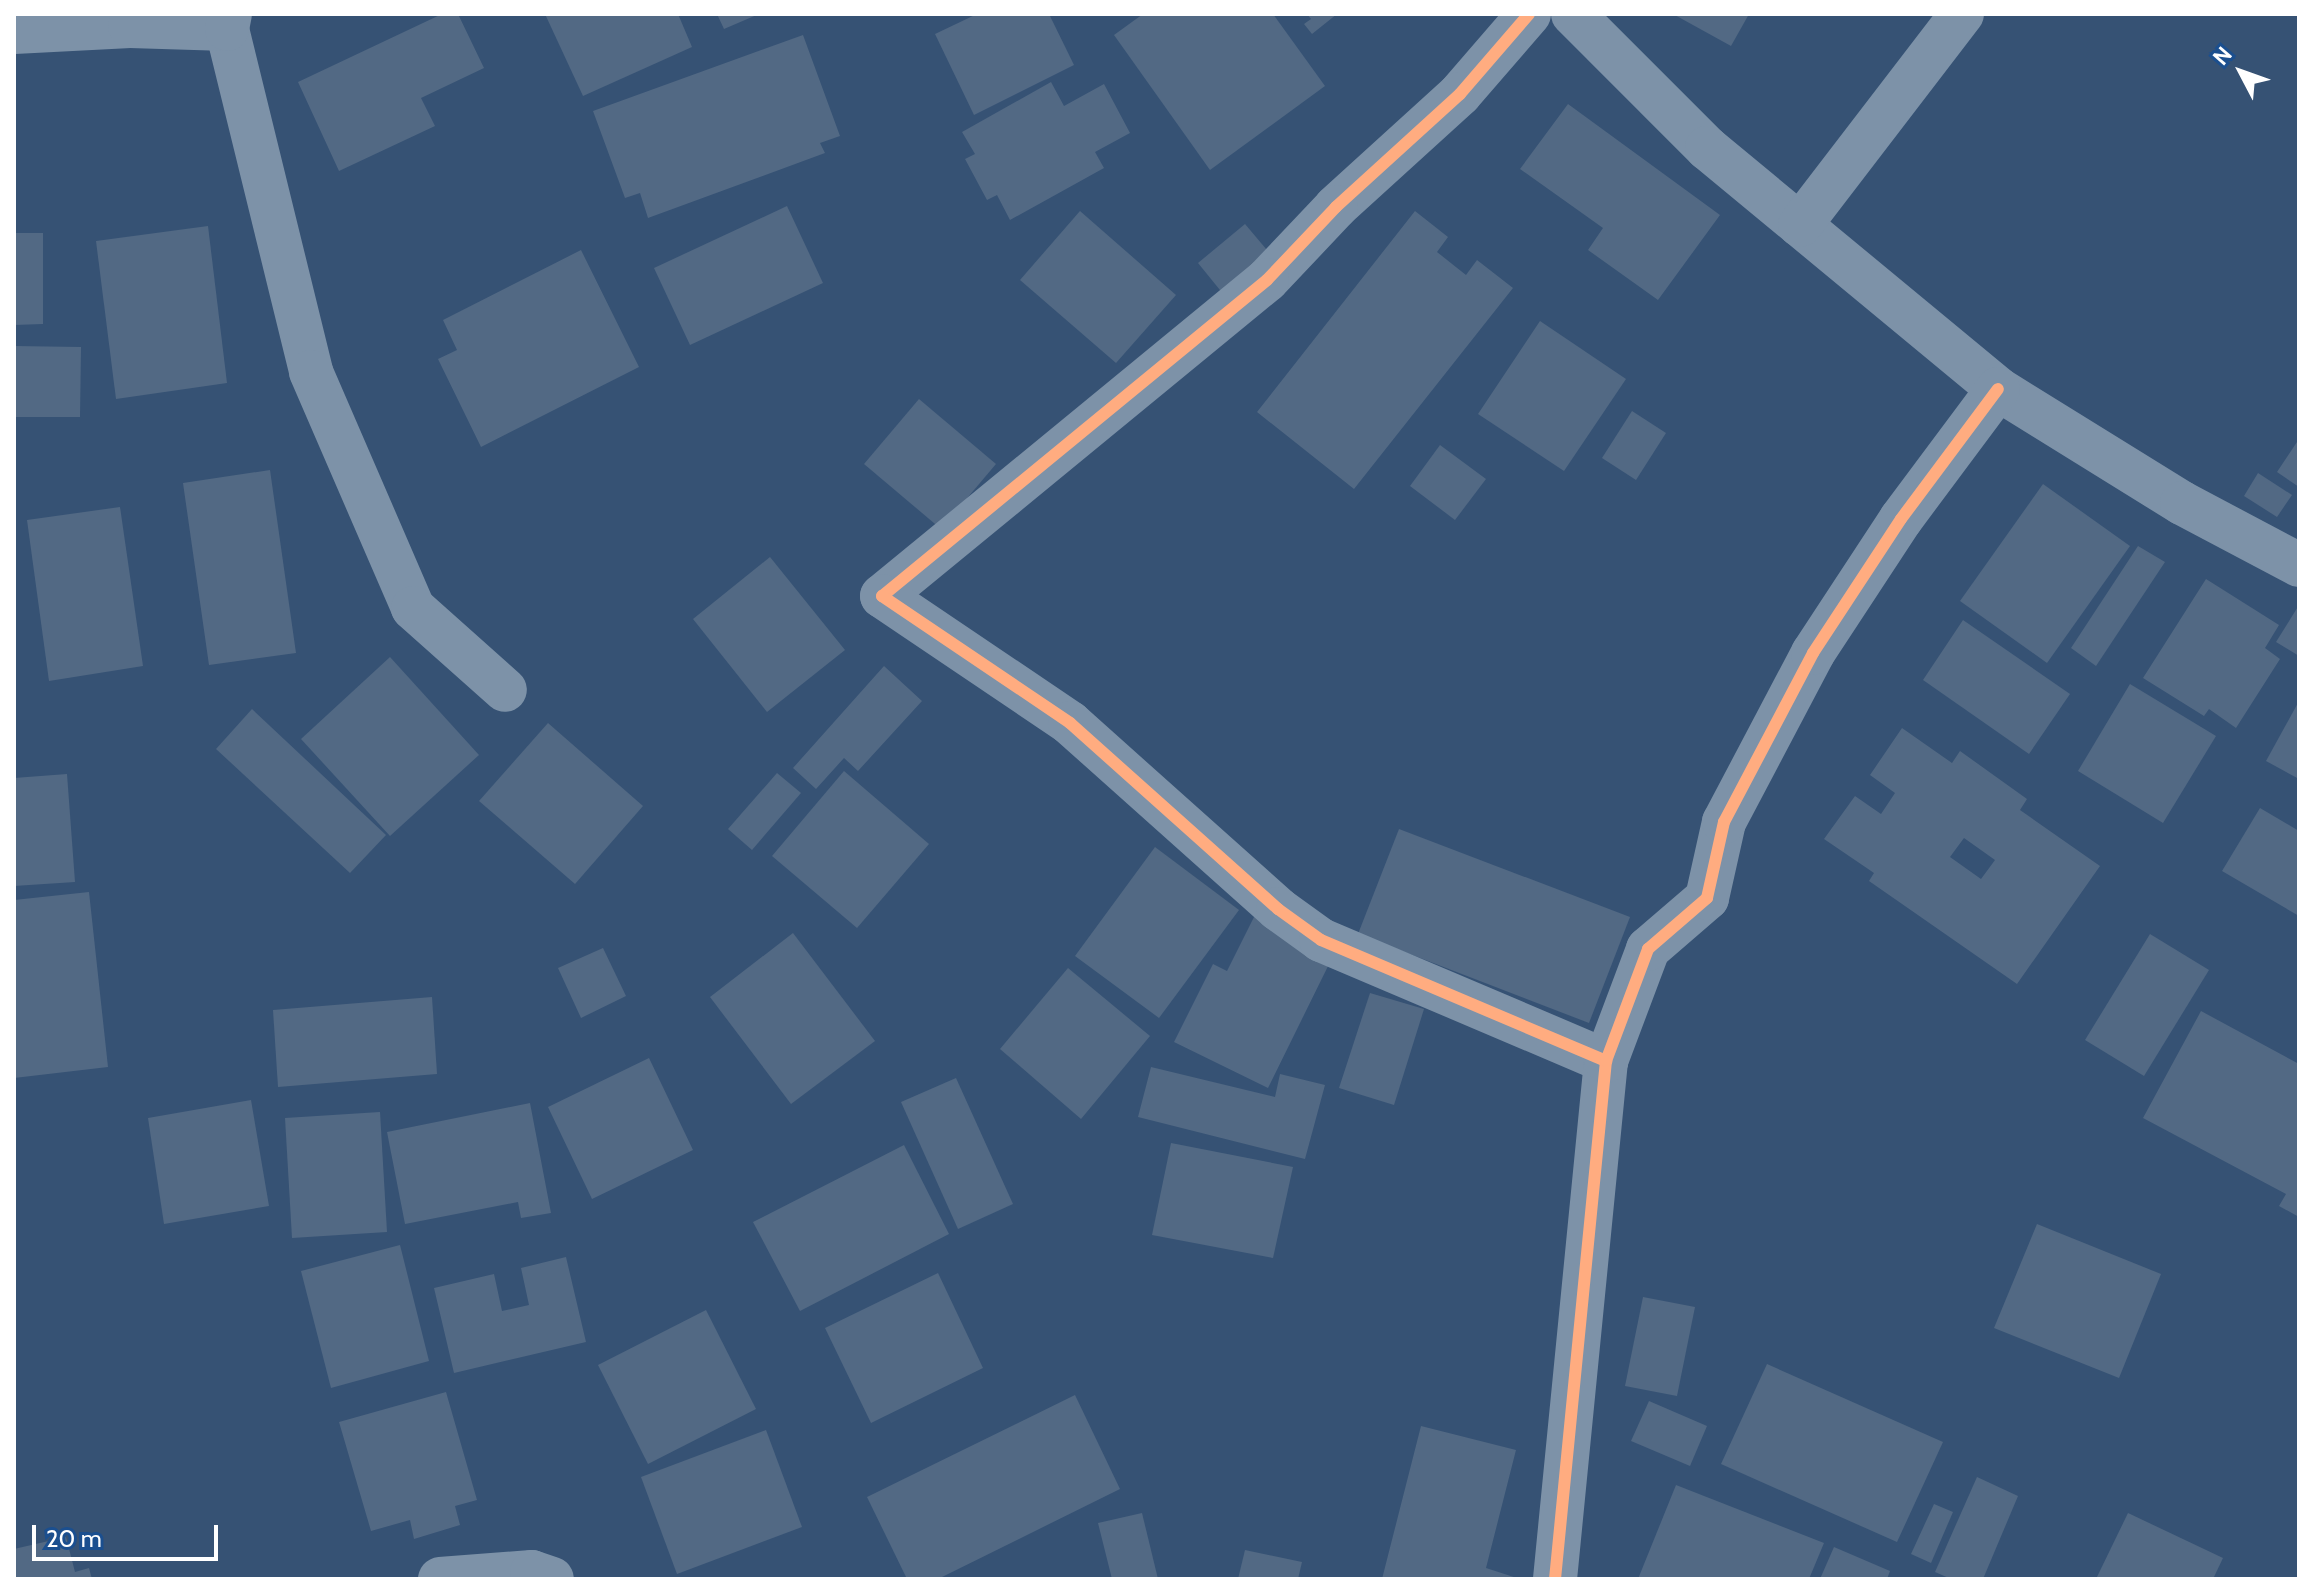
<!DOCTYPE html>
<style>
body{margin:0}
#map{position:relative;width:2313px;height:1593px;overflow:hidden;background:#365274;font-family:Cabin,sans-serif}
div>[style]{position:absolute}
.building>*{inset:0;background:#526984}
.minor>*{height:44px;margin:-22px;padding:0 22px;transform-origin:22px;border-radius:22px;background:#7d92a8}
.cycleway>*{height:12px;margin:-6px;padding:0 6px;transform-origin:6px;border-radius:6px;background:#ffac80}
span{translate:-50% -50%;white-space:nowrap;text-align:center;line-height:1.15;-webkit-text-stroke:8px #1b4f8f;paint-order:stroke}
.frame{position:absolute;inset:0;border:16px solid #fff;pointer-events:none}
.north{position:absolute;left:2201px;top:32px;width:80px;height:80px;-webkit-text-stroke:6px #1b4f8f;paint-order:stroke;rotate:311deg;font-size:22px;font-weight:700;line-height:32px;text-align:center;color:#fff}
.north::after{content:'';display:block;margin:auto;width:28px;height:36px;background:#fff;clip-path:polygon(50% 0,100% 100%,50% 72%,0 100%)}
.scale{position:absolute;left:32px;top:1525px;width:186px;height:36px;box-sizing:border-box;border:4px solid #fff;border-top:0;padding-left:10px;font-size:24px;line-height:28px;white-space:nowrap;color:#fff;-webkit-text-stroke:6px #1b4f8f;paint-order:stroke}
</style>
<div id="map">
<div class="building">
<div style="clip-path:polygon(442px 14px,458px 14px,484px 68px,421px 98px,435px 126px,339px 171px,298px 82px)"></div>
<div style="clip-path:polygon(545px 14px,678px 14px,692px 47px,583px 96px)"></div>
<div style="clip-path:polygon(717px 14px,759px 14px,724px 29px)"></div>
<div style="clip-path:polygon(977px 14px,1049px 14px,1074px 65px,974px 115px,935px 34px)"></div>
<div style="clip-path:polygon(1143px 14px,1273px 14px,1325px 86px,1210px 170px,1114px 35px)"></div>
<div style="clip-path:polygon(1307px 14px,1337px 14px,1312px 34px,1304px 24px,1311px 19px)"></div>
<div style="clip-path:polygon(1673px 14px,1749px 14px,1731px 46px)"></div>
<div style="clip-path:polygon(803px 35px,840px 136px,820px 143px,825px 153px,648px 218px,640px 193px,625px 198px,593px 111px)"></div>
<div style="clip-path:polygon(1051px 82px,1064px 106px,1104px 84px,1130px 133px,1095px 152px,1104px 168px,1010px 220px,997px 195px,987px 200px,965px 159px,975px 154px,962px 132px)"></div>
<div style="clip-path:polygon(1568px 104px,1720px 215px,1658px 300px,1588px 250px,1603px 228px,1520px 169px)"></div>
<div style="clip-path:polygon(787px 206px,823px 283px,690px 345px,654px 268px)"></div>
<div style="clip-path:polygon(1080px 211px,1176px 295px,1116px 363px,1020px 280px)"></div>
<div style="clip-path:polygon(1415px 211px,1448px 237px,1437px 252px,1466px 275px,1477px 260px,1513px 288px,1354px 489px,1257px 412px)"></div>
<div style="clip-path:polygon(1245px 224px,1272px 256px,1224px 295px,1198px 263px)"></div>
<div style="clip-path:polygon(208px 226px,227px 383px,116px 399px,96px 241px)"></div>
<div style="clip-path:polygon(14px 233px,43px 233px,43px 324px,14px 325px)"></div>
<div style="clip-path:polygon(581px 250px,639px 367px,481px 447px,438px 359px,457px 350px,443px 320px)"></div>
<div style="clip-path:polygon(1540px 321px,1626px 379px,1564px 471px,1478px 414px)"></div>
<div style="clip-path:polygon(14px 346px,81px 347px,80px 417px,14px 417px)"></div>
<div style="clip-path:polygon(919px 399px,996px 464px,941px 529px,864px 464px)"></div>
<div style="clip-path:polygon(1632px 411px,1666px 433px,1636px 480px,1602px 458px)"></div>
<div style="clip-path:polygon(2299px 439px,2299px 487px,2277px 472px)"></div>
<div style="clip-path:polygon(1440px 445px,1486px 479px,1455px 520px,1410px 486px)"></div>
<div style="clip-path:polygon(270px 470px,296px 653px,209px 665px,183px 483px)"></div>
<div style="clip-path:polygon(2258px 473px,2292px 495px,2277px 517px,2244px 496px)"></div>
<div style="clip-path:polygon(2043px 484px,2130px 546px,2047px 663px,1960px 601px)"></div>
<div style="clip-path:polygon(120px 507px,143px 666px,49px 681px,27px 520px)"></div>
<div style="clip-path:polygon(2138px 546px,2165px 562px,2096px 666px,2071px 648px)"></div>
<div style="clip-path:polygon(770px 557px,845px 650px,767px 712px,693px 619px)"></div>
<div style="clip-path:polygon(2206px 579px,2279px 625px,2265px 648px,2280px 659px,2236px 728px,2209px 709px,2204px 716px,2143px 678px)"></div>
<div style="clip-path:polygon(2299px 605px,2299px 656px,2276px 642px)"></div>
<div style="clip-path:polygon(1963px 620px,2070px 694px,2029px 754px,1923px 680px)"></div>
<div style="clip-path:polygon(390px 657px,479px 755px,390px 836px,301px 739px)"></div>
<div style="clip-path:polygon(884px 666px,922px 701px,858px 771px,844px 758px,816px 789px,793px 768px)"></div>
<div style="clip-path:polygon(2130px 684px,2216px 736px,2163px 823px,2078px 771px)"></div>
<div style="clip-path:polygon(2299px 701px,2299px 779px,2266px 761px)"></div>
<div style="clip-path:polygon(252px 709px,386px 835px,350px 873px,216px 749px)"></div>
<div style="clip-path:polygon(548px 723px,643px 806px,575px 884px,479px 801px)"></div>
<div style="clip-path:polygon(evenodd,1902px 728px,1952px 763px,1960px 751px,2027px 799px,2020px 810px,2100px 866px,2017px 984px,1869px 881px,1874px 873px,1824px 839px,1855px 796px,1881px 814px,1895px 793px,1870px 775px,1902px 728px,1964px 838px,1995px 860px,1981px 879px,1950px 857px,1964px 838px)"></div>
<div style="clip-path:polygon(844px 771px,929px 844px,857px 928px,772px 856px)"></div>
<div style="clip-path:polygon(777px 773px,801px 793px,752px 850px,728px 829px)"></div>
<div style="clip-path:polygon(67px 774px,75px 882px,14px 886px,14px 778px)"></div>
<div style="clip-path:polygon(2260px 808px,2299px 831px,2299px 916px,2222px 871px)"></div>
<div style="clip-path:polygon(1399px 829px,1630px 917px,1589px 1023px,1358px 934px)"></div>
<div style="clip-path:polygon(1155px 847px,1239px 910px,1159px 1018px,1075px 956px)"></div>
<div style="clip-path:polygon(89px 892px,108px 1067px,14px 1078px,14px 900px)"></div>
<div style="clip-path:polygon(1256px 913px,1335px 952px,1268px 1088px,1174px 1042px,1213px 964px,1227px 971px)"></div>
<div style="clip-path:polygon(793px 933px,875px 1041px,791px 1104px,710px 997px)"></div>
<div style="clip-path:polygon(2150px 934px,2209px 970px,2144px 1076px,2085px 1040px)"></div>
<div style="clip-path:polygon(603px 948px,626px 996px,581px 1018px,558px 968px)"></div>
<div style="clip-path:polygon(1068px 968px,1150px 1036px,1081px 1119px,1000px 1049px)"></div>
<div style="clip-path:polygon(1370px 993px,1424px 1009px,1394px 1105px,1339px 1088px)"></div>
<div style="clip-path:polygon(432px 997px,437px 1074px,278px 1087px,273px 1010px)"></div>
<div style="clip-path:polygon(2201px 1011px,2299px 1064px,2299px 1217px,2279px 1206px,2286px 1194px,2143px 1118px)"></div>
<div style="clip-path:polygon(649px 1058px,693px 1150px,592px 1199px,548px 1107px)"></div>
<div style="clip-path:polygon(1151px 1067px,1275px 1097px,1280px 1074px,1325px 1085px,1305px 1159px,1138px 1117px)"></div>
<div style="clip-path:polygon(956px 1078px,1013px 1204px,958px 1229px,901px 1102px)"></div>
<div style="clip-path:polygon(251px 1100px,269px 1206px,164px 1224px,148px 1118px)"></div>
<div style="clip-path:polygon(530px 1103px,551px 1213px,521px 1218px,518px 1202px,405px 1224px,387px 1132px)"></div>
<div style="clip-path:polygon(380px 1112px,387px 1232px,292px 1238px,285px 1118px)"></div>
<div style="clip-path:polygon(1171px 1143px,1293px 1167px,1273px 1258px,1152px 1235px)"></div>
<div style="clip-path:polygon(904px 1145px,949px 1234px,800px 1311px,753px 1222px)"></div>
<div style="clip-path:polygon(2037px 1224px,2161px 1274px,2119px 1378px,1994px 1328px)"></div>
<div style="clip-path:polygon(400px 1245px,429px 1361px,331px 1388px,301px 1271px)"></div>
<div style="clip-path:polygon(566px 1257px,586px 1342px,454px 1373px,434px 1288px,494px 1274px,502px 1311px,529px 1305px,521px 1268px)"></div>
<div style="clip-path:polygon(938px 1273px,983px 1368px,871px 1423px,825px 1328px)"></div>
<div style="clip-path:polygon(1643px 1297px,1695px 1307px,1677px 1396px,1625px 1386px)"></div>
<div style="clip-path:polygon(706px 1310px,756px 1409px,648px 1464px,598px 1365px)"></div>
<div style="clip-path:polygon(1767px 1364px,1943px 1442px,1897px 1542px,1721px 1464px)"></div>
<div style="clip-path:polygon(446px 1392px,477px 1500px,455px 1506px,460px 1525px,414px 1539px,410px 1520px,371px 1531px,339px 1422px)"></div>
<div style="clip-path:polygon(1075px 1395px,1120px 1489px,938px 1579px,907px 1579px,867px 1497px)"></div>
<div style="clip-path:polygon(1649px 1401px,1707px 1426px,1690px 1466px,1631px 1441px)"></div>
<div style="clip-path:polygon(1421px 1426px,1516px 1450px,1486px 1568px,1520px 1579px,1382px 1579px)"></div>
<div style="clip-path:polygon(766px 1430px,802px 1527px,677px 1574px,641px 1477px)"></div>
<div style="clip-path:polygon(1977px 1477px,2018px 1496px,1983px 1579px,1951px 1579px,1935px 1572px)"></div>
<div style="clip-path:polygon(1676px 1485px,1824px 1543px,1809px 1579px,1638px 1579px)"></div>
<div style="clip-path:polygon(1934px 1504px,1953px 1512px,1931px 1563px,1911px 1554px)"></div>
<div style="clip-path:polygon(1142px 1513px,1158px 1579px,1112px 1579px,1098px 1523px)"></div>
<div style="clip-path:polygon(2128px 1513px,2223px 1558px,2213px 1579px,2096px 1579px)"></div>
<div style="clip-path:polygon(66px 1537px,75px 1572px,89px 1568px,92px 1579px,14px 1579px,14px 1549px)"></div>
<div style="clip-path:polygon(1834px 1547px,1890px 1571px,1887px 1579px,1820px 1579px)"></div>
<div style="clip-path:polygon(1245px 1550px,1302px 1562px,1298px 1579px,1238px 1579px)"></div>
</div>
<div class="minor">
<div style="left:1529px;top:14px;width:106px;rotate:130.8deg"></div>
<div style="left:1460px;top:94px;width:168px;rotate:137.7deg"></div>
<div style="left:1336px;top:207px;width:100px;rotate:133.4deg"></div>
<div style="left:1267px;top:280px;width:498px;rotate:140.6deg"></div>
<div style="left:882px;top:596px;width:227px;rotate:34deg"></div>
<div style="left:1070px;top:723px;width:279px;rotate:41.8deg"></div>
<div style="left:1278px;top:909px;width:53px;rotate:35.8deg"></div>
<div style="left:1321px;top:940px;width:310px;rotate:23deg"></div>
<div style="left:1573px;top:14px;width:190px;rotate:45deg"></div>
<div style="left:1707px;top:148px;width:378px;rotate:39.6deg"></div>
<div style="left:1998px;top:389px;width:216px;rotate:31.8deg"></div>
<div style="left:2182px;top:503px;width:132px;rotate:27.9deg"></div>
<div style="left:227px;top:29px;width:353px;rotate:76.2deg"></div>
<div style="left:311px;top:372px;width:257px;rotate:66.6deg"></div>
<div style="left:413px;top:608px;width:123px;rotate:41.7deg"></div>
<div style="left:14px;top:32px;width:116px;rotate:-3deg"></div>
<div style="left:130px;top:26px;width:97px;rotate:1.8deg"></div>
<div style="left:227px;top:29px;width:15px;rotate:-79deg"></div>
<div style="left:1800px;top:225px;width:266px;rotate:-52.5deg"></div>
<div style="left:440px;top:1579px;width:92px;rotate:-4.4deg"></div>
<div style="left:532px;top:1572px;width:21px;rotate:19deg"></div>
<div style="left:1555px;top:1579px;width:521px;rotate:-84.38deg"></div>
<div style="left:1606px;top:1061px;width:120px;rotate:-69.4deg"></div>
<div style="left:1648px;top:949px;width:78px;rotate:-40.8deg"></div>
<div style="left:1707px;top:898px;width:78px;rotate:-77.4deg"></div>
<div style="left:1724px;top:822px;width:191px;rotate:-62.2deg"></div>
<div style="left:1813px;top:653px;width:160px;rotate:-56.7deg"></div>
<div style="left:1901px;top:519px;width:162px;rotate:-53.3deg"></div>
</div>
<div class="cycleway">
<div style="left:1529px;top:14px;width:106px;rotate:130.8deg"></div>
<div style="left:1460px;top:94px;width:168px;rotate:137.7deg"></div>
<div style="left:1336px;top:207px;width:100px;rotate:133.4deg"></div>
<div style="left:1267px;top:280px;width:498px;rotate:140.6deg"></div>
<div style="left:882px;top:596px;width:227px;rotate:34deg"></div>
<div style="left:1070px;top:723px;width:279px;rotate:41.8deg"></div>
<div style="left:1278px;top:909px;width:53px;rotate:35.8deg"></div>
<div style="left:1321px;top:940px;width:310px;rotate:23deg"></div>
<div style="left:1555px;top:1579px;width:521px;rotate:-84.38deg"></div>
<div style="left:1606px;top:1061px;width:120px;rotate:-69.4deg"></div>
<div style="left:1648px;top:949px;width:78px;rotate:-40.8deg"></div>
<div style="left:1707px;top:898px;width:78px;rotate:-77.4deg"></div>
<div style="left:1724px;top:822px;width:191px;rotate:-62.2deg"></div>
<div style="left:1813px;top:653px;width:160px;rotate:-56.7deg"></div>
<div style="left:1901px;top:519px;width:162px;rotate:-53.3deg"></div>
</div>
<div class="frame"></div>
<div class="north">N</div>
<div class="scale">20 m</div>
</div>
